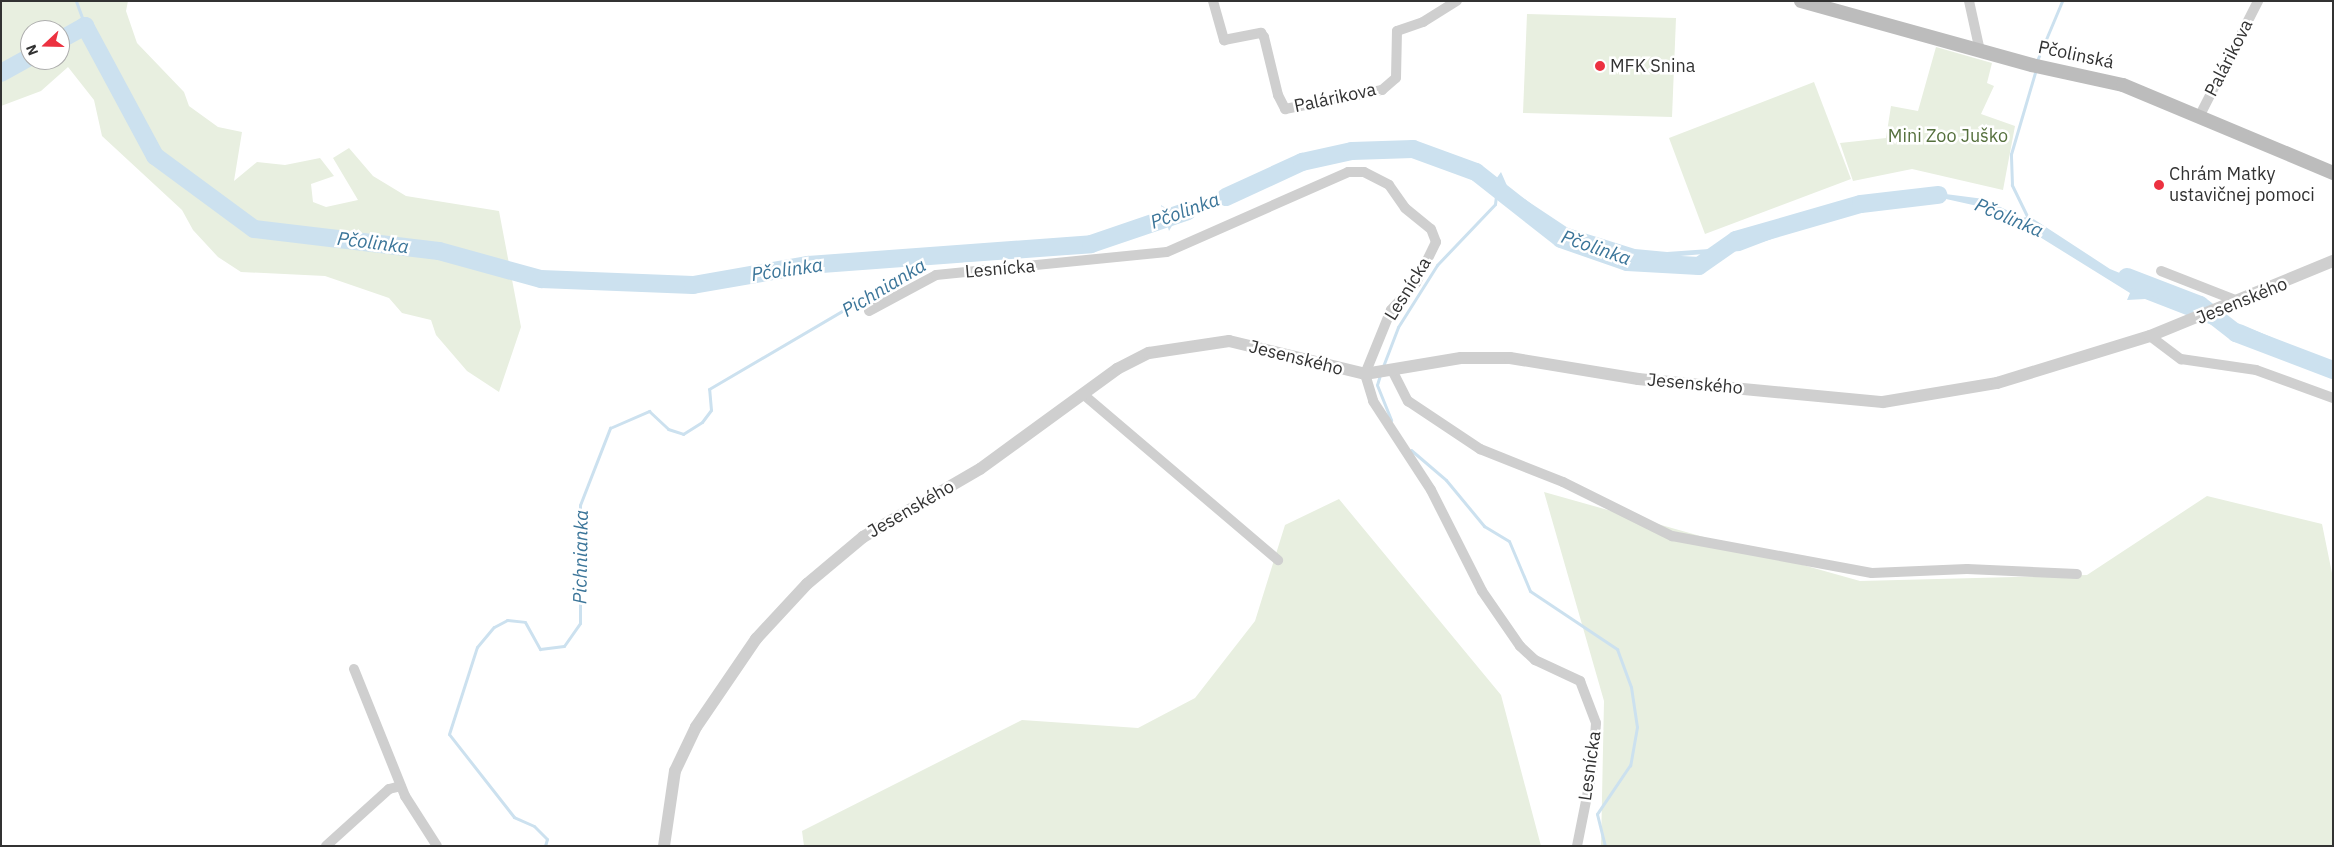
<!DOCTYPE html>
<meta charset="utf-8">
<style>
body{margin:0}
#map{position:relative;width:2334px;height:847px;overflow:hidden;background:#fff;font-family:"IBM Plex Sans",sans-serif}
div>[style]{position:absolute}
.green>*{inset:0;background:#e8efe0}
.water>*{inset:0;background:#cce1ef}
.stream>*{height:3px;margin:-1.5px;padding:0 1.5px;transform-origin:1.5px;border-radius:1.5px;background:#cce1ef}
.river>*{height:18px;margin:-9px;padding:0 9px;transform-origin:9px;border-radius:9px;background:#cce1ef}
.minor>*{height:10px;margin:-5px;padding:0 5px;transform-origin:5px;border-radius:5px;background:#cfcfcf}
.tertiary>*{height:12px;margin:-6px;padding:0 6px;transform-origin:6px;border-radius:6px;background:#cfcfcf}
.secondary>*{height:14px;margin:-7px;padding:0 7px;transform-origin:7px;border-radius:7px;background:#bcbcbc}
.dots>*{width:14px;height:14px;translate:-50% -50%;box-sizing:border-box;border:2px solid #fff;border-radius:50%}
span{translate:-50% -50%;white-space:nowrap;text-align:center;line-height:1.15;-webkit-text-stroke:5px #fff;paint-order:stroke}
.street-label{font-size:18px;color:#323232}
.poi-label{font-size:18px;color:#323232}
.left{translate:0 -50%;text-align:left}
.park-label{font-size:18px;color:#55703d}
.water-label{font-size:19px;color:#3b7599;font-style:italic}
.frame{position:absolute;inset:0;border:2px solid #323232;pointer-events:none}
.north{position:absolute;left:20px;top:20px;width:50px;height:50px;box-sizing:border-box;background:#fff;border:1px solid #adadad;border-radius:50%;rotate:249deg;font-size:14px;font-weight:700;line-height:20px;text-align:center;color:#323232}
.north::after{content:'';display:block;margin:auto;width:18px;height:22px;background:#ec3140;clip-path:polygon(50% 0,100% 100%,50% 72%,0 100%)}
</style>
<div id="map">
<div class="green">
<div style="clip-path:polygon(evenodd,1px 1px,128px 1px,126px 11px,137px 43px,184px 92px,189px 106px,218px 127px,242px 132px,234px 181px,257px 162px,285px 165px,320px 158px,334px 176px,311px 184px,313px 202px,326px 207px,358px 200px,333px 158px,349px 148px,373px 176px,406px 196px,499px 211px,521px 327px,499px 392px,467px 371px,436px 335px,431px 320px,402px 313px,389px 298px,325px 276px,241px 272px,218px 257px,193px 230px,182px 210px,102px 136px,94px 100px,68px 67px,41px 91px,1px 106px,1px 1px,30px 30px,60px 30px,60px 60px,30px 60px,30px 30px)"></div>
<div style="clip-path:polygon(1527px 14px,1676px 18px,1672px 117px,1523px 113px)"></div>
<div style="clip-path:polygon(1936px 47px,1992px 63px,1987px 83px,1994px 86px,1981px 114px,2015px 126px,2003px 190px,1912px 169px,1853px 181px,1840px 143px,1886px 138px,1891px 106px,1918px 111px)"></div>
<div style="clip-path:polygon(1814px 82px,1851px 179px,1705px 234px,1669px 138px)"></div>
<div style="clip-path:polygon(1544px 492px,1860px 581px,2087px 575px,2207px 496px,2322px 524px,2333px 578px,2333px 846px,1601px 846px,1604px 701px)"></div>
<div style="clip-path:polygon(1339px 499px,1501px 695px,1541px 846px,804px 846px,802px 831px,1022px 720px,1138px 728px,1195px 698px,1255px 621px,1285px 525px)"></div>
</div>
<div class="water">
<div style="clip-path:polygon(1378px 142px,1430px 148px,1496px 179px,1501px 172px,1508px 188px,1568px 228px,1635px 249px,1667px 252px,1738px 247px,1867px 196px,1922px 191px,1984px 199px,2023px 218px,2029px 216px,2110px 269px,2137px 280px,2140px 274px,2151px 279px,2149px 290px,2170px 301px,2243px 325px,2333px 364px,2333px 372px,2145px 299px,2127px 300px,2130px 293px,2035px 234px,1982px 207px,1937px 197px,1868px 202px,1740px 251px,1668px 257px,1635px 254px,1565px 233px,1504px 190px,1489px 194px,1492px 188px,1429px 151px,1378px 146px,1346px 149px,1297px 163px,1177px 217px,1169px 231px,1161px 205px,1173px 213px,1208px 202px,1296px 160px,1345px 145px)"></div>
</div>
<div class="stream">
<div style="left:76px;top:1px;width:27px;rotate:70deg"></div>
<div style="left:2036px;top:63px;width:67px;rotate:-67.2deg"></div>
<div style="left:2028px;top:218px;width:37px;rotate:-116deg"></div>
<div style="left:2012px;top:185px;width:31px;rotate:-92deg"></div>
<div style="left:2011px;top:154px;width:89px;rotate:-73.6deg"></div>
<div style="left:1382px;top:369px;width:45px;rotate:-69.1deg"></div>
<div style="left:1398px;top:327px;width:73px;rotate:-57.8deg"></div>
<div style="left:1437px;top:265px;width:84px;rotate:-46.4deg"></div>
<div style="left:1495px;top:204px;width:16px;rotate:-83deg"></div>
<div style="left:1380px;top:375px;width:10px;rotate:107deg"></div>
<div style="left:1377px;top:385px;width:38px;rotate:68deg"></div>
<div style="left:1411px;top:450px;width:46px;rotate:40.6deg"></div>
<div style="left:1446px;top:480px;width:60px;rotate:50.4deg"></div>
<div style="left:1484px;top:526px;width:29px;rotate:31deg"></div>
<div style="left:1509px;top:541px;width:54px;rotate:67.2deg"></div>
<div style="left:1530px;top:591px;width:105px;rotate:33.7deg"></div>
<div style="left:1617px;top:649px;width:40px;rotate:69.8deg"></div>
<div style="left:1631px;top:687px;width:40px;rotate:81.5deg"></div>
<div style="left:1637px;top:727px;width:39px;rotate:100deg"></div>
<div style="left:1630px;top:765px;width:59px;rotate:124deg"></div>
<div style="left:1597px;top:814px;width:33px;rotate:76deg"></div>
<div style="left:545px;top:846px;width:7px;rotate:-74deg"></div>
<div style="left:547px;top:839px;width:18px;rotate:-135deg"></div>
<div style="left:534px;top:826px;width:22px;rotate:-156deg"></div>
<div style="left:514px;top:817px;width:105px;rotate:-128.1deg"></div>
<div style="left:449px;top:734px;width:91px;rotate:-72.2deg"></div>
<div style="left:477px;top:647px;width:26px;rotate:-50deg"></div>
<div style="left:494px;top:627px;width:15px;rotate:-28deg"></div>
<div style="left:507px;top:620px;width:18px;rotate:6deg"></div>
<div style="left:525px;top:622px;width:31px;rotate:61deg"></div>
<div style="left:540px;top:649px;width:24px;rotate:-7deg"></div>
<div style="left:564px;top:646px;width:28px;rotate:-55deg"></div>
<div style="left:580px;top:623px;width:118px;rotate:-90deg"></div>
<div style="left:580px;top:505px;width:83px;rotate:-68.7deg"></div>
<div style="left:610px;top:428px;width:43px;rotate:-23.6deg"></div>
<div style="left:649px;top:411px;width:26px;rotate:43deg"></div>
<div style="left:668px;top:429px;width:16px;rotate:18deg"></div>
<div style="left:683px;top:434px;width:22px;rotate:-32deg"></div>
<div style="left:702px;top:422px;width:15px;rotate:-53deg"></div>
<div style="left:711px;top:410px;width:21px;rotate:-95deg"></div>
<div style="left:709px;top:389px;width:264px;rotate:-30.4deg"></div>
</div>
<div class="river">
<div style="left:60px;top:40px;width:29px;rotate:-29deg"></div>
<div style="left:85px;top:26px;width:148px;rotate:61.7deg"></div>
<div style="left:155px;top:156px;width:123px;rotate:36.4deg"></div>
<div style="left:254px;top:229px;width:186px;rotate:6.8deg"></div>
<div style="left:439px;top:251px;width:106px;rotate:15.4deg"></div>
<div style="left:541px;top:279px;width:152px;rotate:2.3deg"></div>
<div style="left:693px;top:285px;width:117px;rotate:-9.9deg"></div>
<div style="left:808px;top:265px;width:284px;rotate:-4.2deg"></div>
<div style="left:1091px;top:244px;width:102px;rotate:-18.8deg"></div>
<div style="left:1px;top:73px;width:33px;rotate:-29deg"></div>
<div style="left:1226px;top:197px;width:84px;rotate:-24.7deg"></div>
<div style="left:1302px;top:162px;width:51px;rotate:-12.4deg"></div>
<div style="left:1352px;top:151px;width:61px;rotate:-1.9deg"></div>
<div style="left:1413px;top:149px;width:67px;rotate:20.1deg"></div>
<div style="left:1476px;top:172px;width:108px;rotate:38.2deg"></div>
<div style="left:1561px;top:239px;width:70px;rotate:19.2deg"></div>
<div style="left:1627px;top:262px;width:72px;rotate:3.2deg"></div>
<div style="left:1699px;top:266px;width:45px;rotate:-35.1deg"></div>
<div style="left:1736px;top:240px;width:130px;rotate:-16.1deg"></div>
<div style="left:1861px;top:204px;width:78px;rotate:-6.7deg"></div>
<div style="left:2127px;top:277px;width:78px;rotate:21deg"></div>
<div style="left:2200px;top:305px;width:46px;rotate:37.9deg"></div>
<div style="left:2236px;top:333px;width:104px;rotate:20.9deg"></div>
</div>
<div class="minor">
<div style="left:1213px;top:1px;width:41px;rotate:74.2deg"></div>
<div style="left:1224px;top:40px;width:38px;rotate:-11deg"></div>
<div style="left:1261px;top:33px;width:5px;rotate:53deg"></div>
<div style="left:1264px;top:37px;width:60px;rotate:76.4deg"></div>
<div style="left:1278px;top:95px;width:16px;rotate:63deg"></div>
<div style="left:1285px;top:109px;width:99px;rotate:-11.1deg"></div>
<div style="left:1382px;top:90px;width:18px;rotate:-41deg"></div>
<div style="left:1396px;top:78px;width:47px;rotate:-88.8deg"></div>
<div style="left:1397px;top:31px;width:28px;rotate:-19deg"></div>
<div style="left:1423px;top:22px;width:40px;rotate:-32deg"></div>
<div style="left:1969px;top:1px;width:51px;rotate:77.6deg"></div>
<div style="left:2200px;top:115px;width:128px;rotate:-63deg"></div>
<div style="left:2161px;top:271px;width:85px;rotate:21.4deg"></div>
<div style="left:869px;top:311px;width:76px;rotate:-28.2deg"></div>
<div style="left:936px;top:275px;width:232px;rotate:-5.7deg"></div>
<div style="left:1167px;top:252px;width:198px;rotate:-23.8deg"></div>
<div style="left:1348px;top:172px;width:16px"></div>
<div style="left:1364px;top:172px;width:28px;rotate:27deg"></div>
<div style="left:1389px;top:185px;width:28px;rotate:55deg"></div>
<div style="left:1405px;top:208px;width:33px;rotate:39deg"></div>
<div style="left:1431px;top:229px;width:14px;rotate:69deg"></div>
<div style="left:1436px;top:242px;width:46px;rotate:116deg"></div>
<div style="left:1416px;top:283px;width:37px;rotate:133deg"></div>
<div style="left:1391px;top:310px;width:69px;rotate:112.1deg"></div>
<div style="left:1365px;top:374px;width:28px;rotate:73deg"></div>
<div style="left:1373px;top:401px;width:106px;rotate:56.9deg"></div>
<div style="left:1431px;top:490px;width:113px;rotate:63.2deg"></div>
<div style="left:1482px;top:591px;width:67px;rotate:55.4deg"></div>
<div style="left:1520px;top:646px;width:21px;rotate:43deg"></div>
<div style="left:1535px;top:660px;width:50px;rotate:25deg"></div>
<div style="left:1580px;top:681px;width:45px;rotate:69.1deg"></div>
<div style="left:1596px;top:723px;width:43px;rotate:94deg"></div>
<div style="left:1593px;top:766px;width:82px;rotate:101.3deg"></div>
<div style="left:2150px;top:336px;width:39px;rotate:37deg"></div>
<div style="left:2181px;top:359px;width:76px;rotate:8.3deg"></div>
<div style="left:2256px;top:370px;width:82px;rotate:20deg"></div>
<div style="left:1393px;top:372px;width:33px;rotate:63deg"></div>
<div style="left:1408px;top:401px;width:87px;rotate:33.7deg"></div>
<div style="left:1480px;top:449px;width:89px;rotate:21.7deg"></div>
<div style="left:1563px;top:482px;width:122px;rotate:26.4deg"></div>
<div style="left:1672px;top:536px;width:203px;rotate:10.5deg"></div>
<div style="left:1872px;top:573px;width:95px;rotate:-2.4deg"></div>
<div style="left:1967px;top:569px;width:110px;rotate:2.6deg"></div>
<div style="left:1084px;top:395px;width:255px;rotate:40.4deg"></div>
<div style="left:354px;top:669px;width:137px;rotate:68.1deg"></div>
<div style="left:405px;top:796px;width:59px;rotate:57.4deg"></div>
<div style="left:326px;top:846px;width:85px;rotate:-42.1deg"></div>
<div style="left:389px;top:789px;width:12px;rotate:-14deg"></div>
</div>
<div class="tertiary">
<div style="left:664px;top:846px;width:76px;rotate:-81.7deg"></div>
<div style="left:675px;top:771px;width:49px;rotate:-64.5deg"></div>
<div style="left:696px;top:727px;width:107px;rotate:-55.7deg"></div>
<div style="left:756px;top:639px;width:75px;rotate:-47.2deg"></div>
<div style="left:807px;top:584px;width:73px;rotate:-40deg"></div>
<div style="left:863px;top:537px;width:135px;rotate:-30.2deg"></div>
<div style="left:980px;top:469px;width:170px;rotate:-36.1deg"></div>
<div style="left:1117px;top:369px;width:36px;rotate:-27deg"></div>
<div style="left:1149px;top:353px;width:81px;rotate:-8.5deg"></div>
<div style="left:1229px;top:341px;width:140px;rotate:13.6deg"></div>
<div style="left:1365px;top:374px;width:97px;rotate:-9.5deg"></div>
<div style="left:1461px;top:358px;width:49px"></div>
<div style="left:1510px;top:358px;width:130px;rotate:9.3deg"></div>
<div style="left:1638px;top:379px;width:246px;rotate:5.4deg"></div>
<div style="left:1883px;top:402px;width:116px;rotate:-9.5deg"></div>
<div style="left:1997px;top:383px;width:160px;rotate:-17.1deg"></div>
<div style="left:2150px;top:336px;width:198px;rotate:-22.3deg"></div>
</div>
<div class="secondary">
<div style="left:1801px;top:1px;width:240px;rotate:15.5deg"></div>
<div style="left:2032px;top:65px;width:93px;rotate:12.4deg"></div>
<div style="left:2123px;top:85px;width:228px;rotate:22.7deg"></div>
</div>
<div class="dots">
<div style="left:1600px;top:66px;background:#ec3140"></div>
<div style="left:2159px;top:185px;background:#ec3140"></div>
</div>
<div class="street-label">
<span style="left:2076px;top:55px;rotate:12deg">Pčolinská</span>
<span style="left:2229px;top:58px;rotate:-63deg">Palárikova</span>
<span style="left:1335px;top:98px;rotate:-12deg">Palárikova</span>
<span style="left:1000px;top:269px;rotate:-5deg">Lesnícka</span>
<span style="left:1408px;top:289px;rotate:-58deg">Lesnícka</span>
<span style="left:2242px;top:301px;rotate:-22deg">Jesenského</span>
<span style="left:1296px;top:358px;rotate:14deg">Jesenského</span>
<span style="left:1695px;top:384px;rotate:5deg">Jesenského</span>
<span style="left:911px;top:509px;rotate:-30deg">Jesenského</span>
<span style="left:1590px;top:766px;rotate:-82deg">Lesnícka</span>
</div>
<div class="poi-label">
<span class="left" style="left:1610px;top:66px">MFK Snina</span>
<span class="left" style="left:2169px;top:185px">Chrám Matky<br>ustavičnej pomoci</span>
</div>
<div class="park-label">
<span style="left:1948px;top:136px">Mini Zoo Juško</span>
</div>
<div class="water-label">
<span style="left:1185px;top:211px;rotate:-20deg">Pčolinka</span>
<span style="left:2009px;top:218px;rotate:23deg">Pčolinka</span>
<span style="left:373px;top:243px;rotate:7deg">Pčolinka</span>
<span style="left:1596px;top:248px;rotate:19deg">Pčolinka</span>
<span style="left:787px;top:270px;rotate:-8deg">Pčolinka</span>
<span style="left:884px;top:288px;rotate:-31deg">Pichnianka</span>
<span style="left:581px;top:557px;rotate:-89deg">Pichnianka</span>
</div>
<div class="frame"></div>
<div class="north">N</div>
</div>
